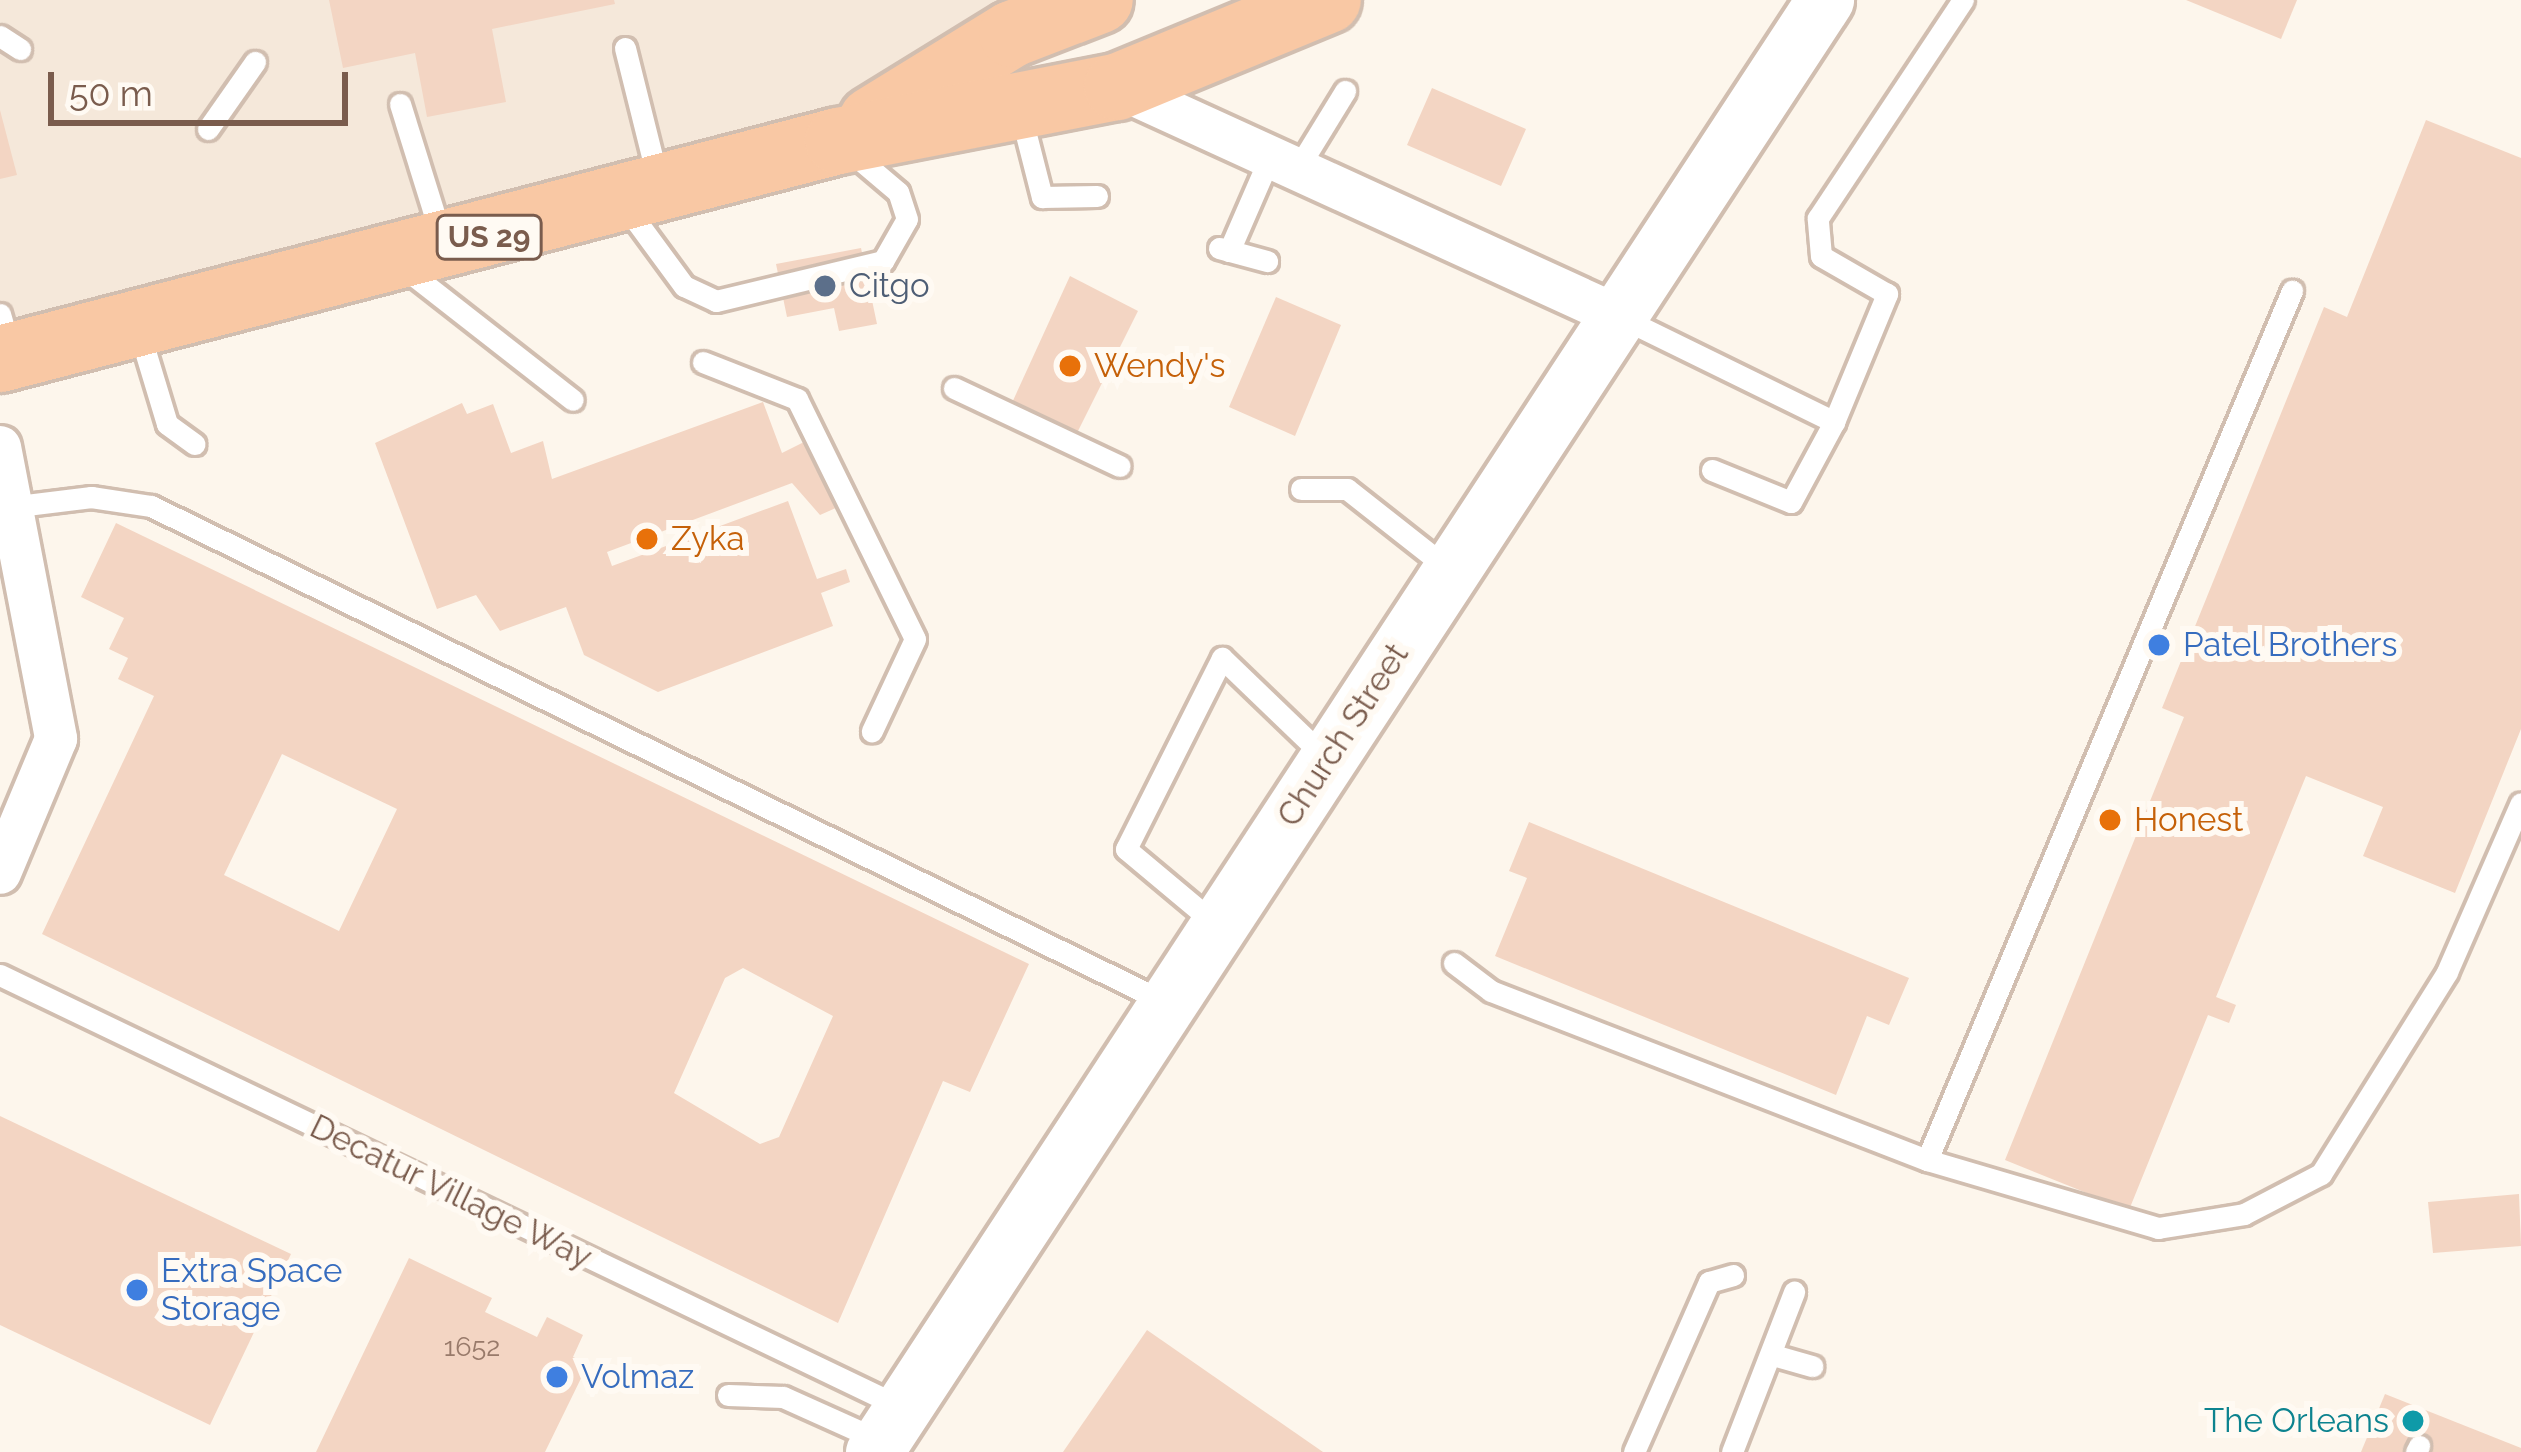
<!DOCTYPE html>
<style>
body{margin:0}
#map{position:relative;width:2521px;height:1452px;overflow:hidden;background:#fdf6ec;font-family:Raleway,sans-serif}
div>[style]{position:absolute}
.residential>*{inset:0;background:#f5e8da}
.building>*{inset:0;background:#f3d5c3}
.roads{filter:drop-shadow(3px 0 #d1beb0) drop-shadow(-3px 0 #d1beb0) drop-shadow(0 3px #d1beb0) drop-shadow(0 -3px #d1beb0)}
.service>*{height:21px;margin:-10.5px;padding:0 10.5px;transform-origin:10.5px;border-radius:10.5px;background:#fff}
.minor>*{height:42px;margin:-21px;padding:0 21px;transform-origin:21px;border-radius:21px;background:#fff}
.secondary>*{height:57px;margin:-28.5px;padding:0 28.5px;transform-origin:28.5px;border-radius:28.5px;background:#fff}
.trunk>*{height:66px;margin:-33px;padding:0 33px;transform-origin:33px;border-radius:33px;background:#f9c8a4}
.dots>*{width:33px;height:33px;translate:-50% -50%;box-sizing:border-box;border:6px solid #fffaf3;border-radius:50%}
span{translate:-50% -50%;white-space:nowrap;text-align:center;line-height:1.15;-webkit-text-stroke:12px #fffaf3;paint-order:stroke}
.number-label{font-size:27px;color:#987a6a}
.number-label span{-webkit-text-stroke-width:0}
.shield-label span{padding:3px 9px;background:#fffaf3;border:3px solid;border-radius:9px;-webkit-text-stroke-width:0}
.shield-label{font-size:30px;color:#7a5c4d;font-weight:700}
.service-label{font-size:33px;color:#4e5e75}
.left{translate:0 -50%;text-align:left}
.food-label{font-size:33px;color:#c56008}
.shop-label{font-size:33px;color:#366cbe}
.street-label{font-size:33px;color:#7a5c4d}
.culture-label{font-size:33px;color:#0d838f}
.right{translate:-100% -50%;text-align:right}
.scale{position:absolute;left:48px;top:72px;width:300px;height:54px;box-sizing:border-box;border:6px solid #7a5c4d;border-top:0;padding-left:15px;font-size:36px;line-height:42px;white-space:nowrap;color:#7a5c4d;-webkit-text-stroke:9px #fffaf3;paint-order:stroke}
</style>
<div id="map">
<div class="residential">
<div style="clip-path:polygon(0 0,1131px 0,1070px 32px,175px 326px,0 371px)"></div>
</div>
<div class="building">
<div style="clip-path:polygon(329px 0,614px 0,615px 4px,492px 29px,506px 102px,427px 117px,415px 53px,343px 68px)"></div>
<div style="clip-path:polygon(2186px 0,2297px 0,2281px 39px)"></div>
<div style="clip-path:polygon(1432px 88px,1526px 129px,1501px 186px,1407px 145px)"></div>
<div style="clip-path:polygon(0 110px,17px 175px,0 179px)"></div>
<div style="clip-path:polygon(2426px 120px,2521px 158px,2521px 729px,2455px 893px,2363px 856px,2383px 807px,2306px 776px,2216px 997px,2236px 1005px,2229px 1023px,2208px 1015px,2129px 1210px,2005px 1160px,2184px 717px,2162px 708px,2324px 307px,2347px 317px)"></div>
<div style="clip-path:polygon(861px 248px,877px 324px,839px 331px,834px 308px,787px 317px,776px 264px)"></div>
<div style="clip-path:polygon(1070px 276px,1138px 311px,1075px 437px,1011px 405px)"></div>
<div style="clip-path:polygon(1276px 297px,1341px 325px,1295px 436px,1229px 407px)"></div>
<div style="clip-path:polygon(763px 402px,782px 453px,806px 441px,838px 507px,820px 515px,792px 483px,607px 552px,612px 566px,788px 501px,817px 579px,846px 569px,850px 582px,821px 593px,833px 626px,658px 692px,584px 655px,566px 607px,500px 631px,476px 595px,437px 609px,375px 443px,462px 403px,467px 414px,493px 404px,511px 453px,543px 441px,552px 479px)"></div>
<div style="clip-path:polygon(evenodd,116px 523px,1029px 964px,970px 1092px,943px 1081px,838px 1323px,42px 934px,154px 696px,118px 679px,128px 658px,109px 649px,124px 618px,81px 597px,116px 523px,282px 754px,397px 809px,339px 931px,224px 875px,282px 754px,116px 523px,743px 968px,833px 1016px,779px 1137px,760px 1144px,674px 1093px,725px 978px,743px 968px)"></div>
<div style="clip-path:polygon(1529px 822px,1909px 978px,1889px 1025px,1867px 1016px,1836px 1095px,1495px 956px,1527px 878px,1509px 871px)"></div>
<div style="clip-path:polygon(0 1116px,291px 1254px,210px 1425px,0 1325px)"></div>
<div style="clip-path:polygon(2519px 1194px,2521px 1246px,2433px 1253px,2428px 1202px)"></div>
<div style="clip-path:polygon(409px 1258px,492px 1298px,485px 1312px,537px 1337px,547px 1317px,583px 1335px,573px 1357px,588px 1364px,545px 1452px,316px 1452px)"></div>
<div style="clip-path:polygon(1147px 1330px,1323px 1452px,1063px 1452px)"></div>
<div style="clip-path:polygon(2385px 1394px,2521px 1448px,2521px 1452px,2361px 1452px)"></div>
</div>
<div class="roads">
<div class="service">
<div style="left:0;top:36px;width:24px;rotate:33deg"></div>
<div style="left:625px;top:48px;width:136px;rotate:76deg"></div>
<div style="left:400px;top:104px;width:138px;rotate:72.7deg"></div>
<div style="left:1020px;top:111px;width:89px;rotate:75.7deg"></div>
<div style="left:1042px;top:197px;width:55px;rotate:-1deg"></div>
<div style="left:208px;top:129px;width:82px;rotate:-55deg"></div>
<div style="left:1296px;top:171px;width:94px;rotate:-58.5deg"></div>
<div style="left:623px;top:203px;width:103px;rotate:53.7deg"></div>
<div style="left:684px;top:286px;width:35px;rotate:25deg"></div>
<div style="left:716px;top:301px;width:172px;rotate:-13.5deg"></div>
<div style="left:883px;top:261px;width:48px;rotate:-60.3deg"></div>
<div style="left:907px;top:219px;width:28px;rotate:-108deg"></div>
<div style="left:898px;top:192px;width:60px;rotate:-139.7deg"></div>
<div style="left:1219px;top:248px;width:50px;rotate:15.2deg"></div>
<div style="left:1229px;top:251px;width:100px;rotate:-66.5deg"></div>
<div style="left:404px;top:268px;width:214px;rotate:38deg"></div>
<div style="left:0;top:314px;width:37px;rotate:74deg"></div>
<div style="left:1618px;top:316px;width:241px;rotate:26.1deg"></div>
<div style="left:1834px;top:422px;width:139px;rotate:-67.5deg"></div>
<div style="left:1887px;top:294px;width:76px;rotate:-150.1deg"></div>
<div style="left:1821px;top:256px;width:38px;rotate:-95deg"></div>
<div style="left:1818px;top:218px;width:262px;rotate:-56.4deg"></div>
<div style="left:139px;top:331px;width:97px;rotate:73.2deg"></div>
<div style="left:167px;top:424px;width:34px;rotate:36deg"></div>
<div style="left:703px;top:362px;width:101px;rotate:21.5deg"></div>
<div style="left:797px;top:399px;width:267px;rotate:63.8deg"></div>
<div style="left:915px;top:639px;width:102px;rotate:115.1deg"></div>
<div style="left:954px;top:388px;width:183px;rotate:25.2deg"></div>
<div style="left:1712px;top:470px;width:85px;rotate:22.1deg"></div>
<div style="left:1791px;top:502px;width:91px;rotate:-61.7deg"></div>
<div style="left:1301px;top:489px;width:46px"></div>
<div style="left:1347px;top:489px;width:131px;rotate:38.2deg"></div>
<div style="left:18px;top:506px;width:74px;rotate:-7deg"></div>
<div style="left:91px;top:497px;width:61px;rotate:8.5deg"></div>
<div style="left:151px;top:506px;width:1131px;rotate:26.07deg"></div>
<div style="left:1218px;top:926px;width:120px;rotate:-140.1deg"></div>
<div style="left:1126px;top:849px;width:214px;rotate:-63.3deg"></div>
<div style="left:1222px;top:658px;width:146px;rotate:43.9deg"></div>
<div style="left:1454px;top:963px;width:46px;rotate:37.1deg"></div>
<div style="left:1491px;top:991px;width:468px;rotate:21.2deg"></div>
<div style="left:1927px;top:1160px;width:241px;rotate:16.4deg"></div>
<div style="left:2158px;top:1228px;width:87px;rotate:-9.2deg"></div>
<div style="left:2244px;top:1214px;width:87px;rotate:-27.5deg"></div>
<div style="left:2321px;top:1174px;width:238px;rotate:-58deg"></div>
<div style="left:2447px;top:972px;width:184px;rotate:-66.4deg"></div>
<div style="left:0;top:975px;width:1001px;rotate:25.62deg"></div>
<div style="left:1927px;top:1160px;width:943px;rotate:-67.22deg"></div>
<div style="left:1773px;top:1355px;width:41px;rotate:15.8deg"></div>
<div style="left:728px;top:1395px;width:55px;rotate:2.1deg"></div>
<div style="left:783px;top:1397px;width:107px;rotate:24.2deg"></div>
<div style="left:1634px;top:1452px;width:186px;rotate:-66.2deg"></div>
<div style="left:1709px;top:1282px;width:25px;rotate:-16deg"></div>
<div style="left:1732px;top:1452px;width:172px;rotate:-68.8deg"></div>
<div style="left:2416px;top:1452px;width:7px;rotate:-63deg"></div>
</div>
<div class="minor">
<div style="left:1117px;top:87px;width:549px;rotate:24.56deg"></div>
<div style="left:0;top:447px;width:297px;rotate:79.1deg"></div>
<div style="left:56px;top:739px;width:145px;rotate:112.7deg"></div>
</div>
<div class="secondary">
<div style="left:874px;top:1452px;width:1736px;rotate:-56.78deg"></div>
</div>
<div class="trunk">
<div style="left:872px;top:120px;width:164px;rotate:-31.6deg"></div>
<div style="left:1012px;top:34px;width:94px;rotate:-21.1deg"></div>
<div style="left:0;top:359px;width:866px;rotate:-14.58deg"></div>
<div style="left:838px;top:141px;width:284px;rotate:-11deg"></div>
<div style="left:1117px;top:87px;width:228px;rotate:-22.4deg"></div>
</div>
</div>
<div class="dots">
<div style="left:825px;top:286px;background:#5c6f8a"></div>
<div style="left:1070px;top:366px;background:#e8710a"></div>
<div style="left:647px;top:539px;background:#e8710a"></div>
<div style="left:2159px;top:645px;background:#3f7fe0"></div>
<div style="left:2110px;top:820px;background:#e8710a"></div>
<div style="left:137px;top:1290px;background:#3f7fe0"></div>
<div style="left:557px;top:1377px;background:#3f7fe0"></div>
<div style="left:2413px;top:1421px;background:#0f9aa8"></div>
</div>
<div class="number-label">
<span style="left:472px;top:1347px">1652</span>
</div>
<div class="shield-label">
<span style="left:489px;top:237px">US 29</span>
</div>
<div class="service-label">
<span class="left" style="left:849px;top:286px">Citgo</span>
</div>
<div class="food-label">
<span class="left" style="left:1094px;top:366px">Wendy's</span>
<span class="left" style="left:671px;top:539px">Zyka</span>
<span class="left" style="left:2134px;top:820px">Honest</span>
</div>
<div class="shop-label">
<span class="left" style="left:2183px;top:645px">Patel Brothers</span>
<span class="left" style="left:161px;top:1290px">Extra Space<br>Storage</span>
<span class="left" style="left:581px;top:1377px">Volmaz</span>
</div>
<div class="street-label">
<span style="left:1343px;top:735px;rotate:-57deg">Church Street</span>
<span style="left:451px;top:1192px;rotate:26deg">Decatur Village Way</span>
</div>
<div class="culture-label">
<span class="right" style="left:2389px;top:1421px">The Orleans</span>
</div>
<div class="scale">50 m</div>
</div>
